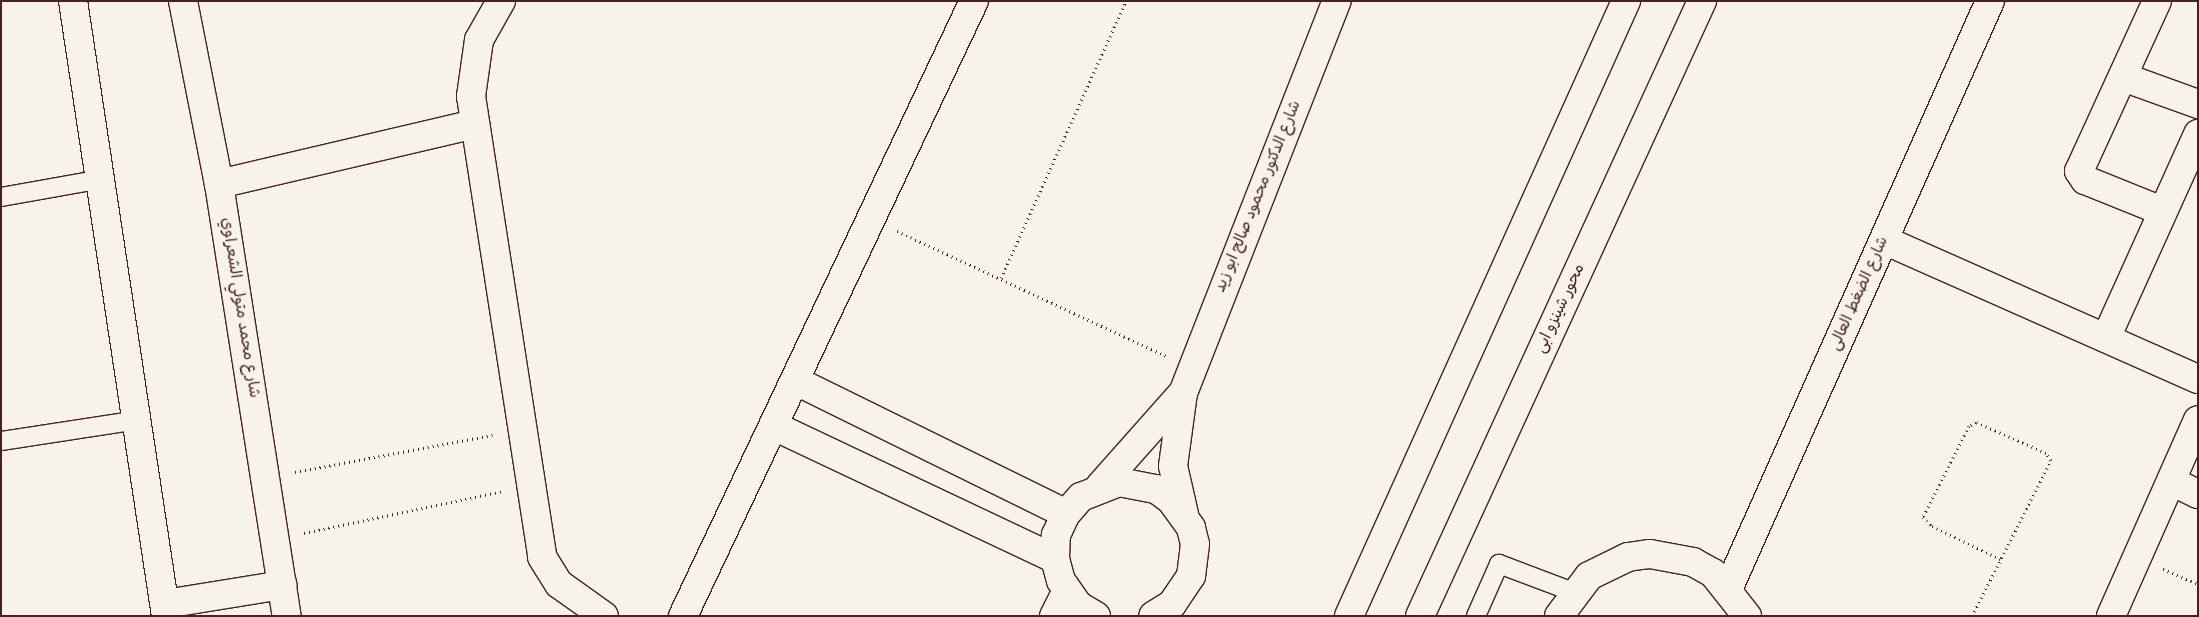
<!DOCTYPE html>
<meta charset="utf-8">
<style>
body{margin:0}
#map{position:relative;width:2199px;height:617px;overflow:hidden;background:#f7f3e8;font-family:Dekko,"Playpen Sans Arabic",sans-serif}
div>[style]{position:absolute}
.path>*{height:3px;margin-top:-1.5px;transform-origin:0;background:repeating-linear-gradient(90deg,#4a1f2b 0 1px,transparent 0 5px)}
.roads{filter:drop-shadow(1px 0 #4a1f2b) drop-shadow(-1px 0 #4a1f2b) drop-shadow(0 1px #4a1f2b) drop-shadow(0 -1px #4a1f2b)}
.lane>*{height:18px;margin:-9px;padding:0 9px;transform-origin:9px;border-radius:9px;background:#f7f3e8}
.street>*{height:28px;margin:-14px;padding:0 14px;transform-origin:14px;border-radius:14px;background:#f7f3e8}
.secondary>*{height:28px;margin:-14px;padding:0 14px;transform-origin:14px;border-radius:14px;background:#f7f3e8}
.primary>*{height:28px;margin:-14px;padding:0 14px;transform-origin:14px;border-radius:14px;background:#f7f3e8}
span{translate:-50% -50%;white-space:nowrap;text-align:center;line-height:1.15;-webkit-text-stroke:4.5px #f7f3e8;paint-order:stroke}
.street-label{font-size:16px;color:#4a1f2b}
.frame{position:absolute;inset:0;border:2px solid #4a1f2b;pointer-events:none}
</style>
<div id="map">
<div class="path">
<div style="left:897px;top:231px;width:297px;rotate:24.9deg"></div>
<div style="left:1001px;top:278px;width:304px;rotate:-65.7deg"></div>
<div style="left:295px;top:472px;width:201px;rotate:-10.6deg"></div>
<div style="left:304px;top:533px;width:203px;rotate:-11.9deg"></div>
<div style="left:2163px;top:569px;width:38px;rotate:23deg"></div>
<div style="left:1972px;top:616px;width:175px;rotate:-63.1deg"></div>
<div style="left:2051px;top:460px;width:9px;rotate:-126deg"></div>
<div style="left:2046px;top:453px;width:77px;rotate:-156.1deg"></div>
<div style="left:1976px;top:422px;width:8px;rotate:150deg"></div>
<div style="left:1969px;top:426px;width:102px;rotate:116.8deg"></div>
<div style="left:1923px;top:517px;width:13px;rotate:45deg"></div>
<div style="left:1932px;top:526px;width:76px;rotate:25.9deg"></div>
</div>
<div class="roads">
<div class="lane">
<div style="left:1px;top:197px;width:103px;rotate:-10.1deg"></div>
<div style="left:1px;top:441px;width:139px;rotate:-8.7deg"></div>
<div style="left:1476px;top:616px;width:57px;rotate:-66.1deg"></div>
<div style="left:1499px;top:564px;width:79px;rotate:20.7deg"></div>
</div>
<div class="street">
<div style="left:73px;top:1px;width:622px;rotate:81.4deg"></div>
<div style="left:183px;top:1px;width:187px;rotate:78.9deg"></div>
<div style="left:219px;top:184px;width:437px;rotate:81.1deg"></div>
<div style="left:501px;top:1px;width:45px;rotate:119.4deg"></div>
<div style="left:479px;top:40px;width:57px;rotate:98.1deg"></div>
<div style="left:471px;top:96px;width:466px;rotate:81.2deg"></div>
<div style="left:542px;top:557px;width:32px;rotate:58deg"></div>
<div style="left:559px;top:584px;width:55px;rotate:35.4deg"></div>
<div style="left:2157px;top:1px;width:187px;rotate:114.6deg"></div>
<div style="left:2079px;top:171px;width:11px;rotate:56deg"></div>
<div style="left:2085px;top:180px;width:83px;rotate:21.9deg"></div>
<div style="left:2123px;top:77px;width:80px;rotate:19.8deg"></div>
<div style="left:219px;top:184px;width:263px;rotate:-13.2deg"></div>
<div style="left:1884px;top:240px;width:343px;rotate:23.9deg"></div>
<div style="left:2106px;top:338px;width:224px;rotate:-65.7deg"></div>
<div style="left:796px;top:381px;width:301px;rotate:26.2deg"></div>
<div style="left:774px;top:426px;width:311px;rotate:25.3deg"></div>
<div style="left:2171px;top:481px;width:30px;rotate:26deg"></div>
<div style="left:1100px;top:486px;width:120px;rotate:-48.4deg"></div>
<div style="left:1184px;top:514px;width:49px;rotate:-102.9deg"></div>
<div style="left:1173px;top:466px;width:74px;rotate:-82.2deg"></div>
<div style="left:1183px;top:393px;width:421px;rotate:-68.6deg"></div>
<div style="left:165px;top:604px;width:119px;rotate:-9.2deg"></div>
<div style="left:683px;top:616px;width:680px;rotate:-64.68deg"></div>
<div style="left:1054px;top:616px;width:27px;rotate:-63deg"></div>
<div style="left:1096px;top:616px;width:21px;rotate:-149deg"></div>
<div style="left:1078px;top:605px;width:29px;rotate:-125deg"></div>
<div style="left:1061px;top:581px;width:23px;rotate:-105deg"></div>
<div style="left:1055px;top:559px;width:24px;rotate:-88deg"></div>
<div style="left:1056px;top:535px;width:23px;rotate:-65deg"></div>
<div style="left:1066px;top:514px;width:23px;rotate:-49deg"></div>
<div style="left:1081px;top:497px;width:41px;rotate:-21.5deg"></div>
<div style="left:1119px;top:482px;width:38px;rotate:11deg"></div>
<div style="left:1156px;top:489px;width:19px;rotate:36deg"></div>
<div style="left:1171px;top:500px;width:34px;rotate:54deg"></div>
<div style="left:1191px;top:528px;width:16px;rotate:76deg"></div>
<div style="left:1195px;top:544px;width:32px;rotate:97deg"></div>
<div style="left:1191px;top:576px;width:34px;rotate:124deg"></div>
<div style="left:1172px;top:604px;width:22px;rotate:148deg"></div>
<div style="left:2111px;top:616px;width:214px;rotate:-66.1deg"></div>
</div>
<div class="secondary">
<div style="left:1729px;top:587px;width:641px;rotate:-65.99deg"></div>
<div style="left:1559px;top:616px;width:50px;rotate:-53.1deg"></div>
<div style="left:1589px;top:576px;width:43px;rotate:-26deg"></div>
<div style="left:1628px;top:557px;width:22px;rotate:-8deg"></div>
<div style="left:1650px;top:554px;width:44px;rotate:10.5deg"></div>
<div style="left:1693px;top:562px;width:23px;rotate:29deg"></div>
<div style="left:1713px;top:573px;width:55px;rotate:51.7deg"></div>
</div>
<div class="primary">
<div style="left:1349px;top:616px;width:675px;rotate:-65.75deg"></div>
<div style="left:1420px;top:616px;width:677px;rotate:-65.37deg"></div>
</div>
</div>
<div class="street-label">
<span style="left:1259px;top:197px;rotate:-68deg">شارع الدكتور محمود صالح ابو زيد</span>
<span style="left:1860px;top:294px;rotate:-66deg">شارع الضغط العالى</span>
<span style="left:239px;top:308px;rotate:81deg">شارع محمد متولي الشعراوي</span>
<span style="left:1561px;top:309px;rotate:-65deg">محور شينزو ابى</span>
</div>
<div class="frame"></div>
</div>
